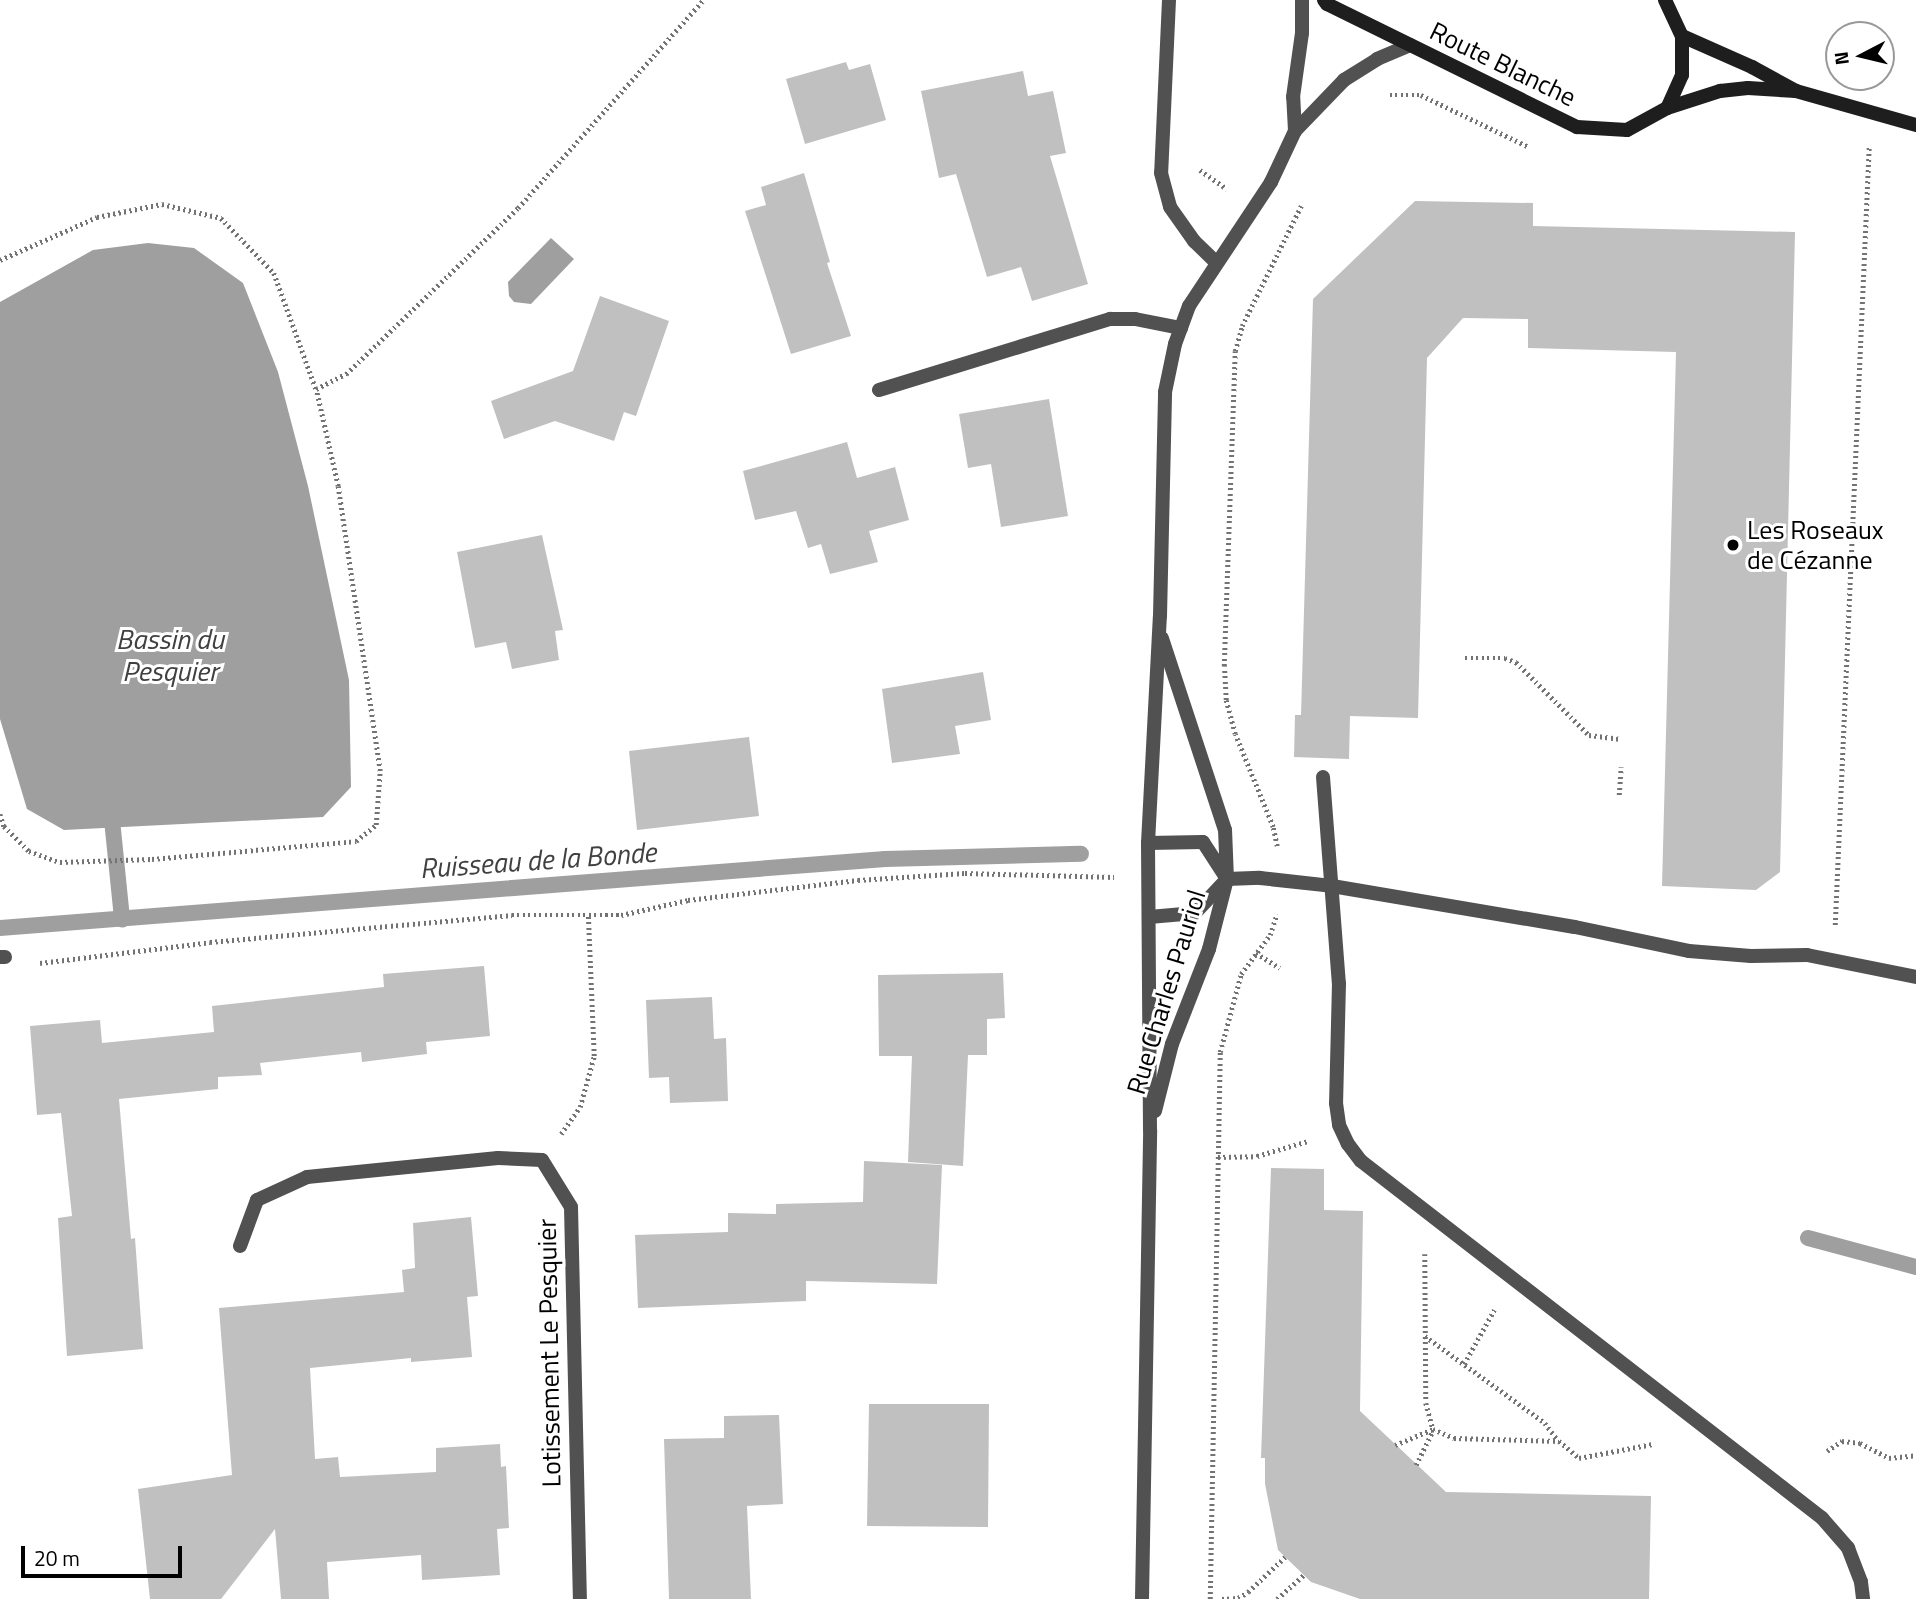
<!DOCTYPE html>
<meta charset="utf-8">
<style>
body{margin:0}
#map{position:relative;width:1916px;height:1599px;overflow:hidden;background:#fff;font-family:"Titillium Web",sans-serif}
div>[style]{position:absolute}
.water>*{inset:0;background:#9f9f9f}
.stream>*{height:16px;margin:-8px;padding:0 8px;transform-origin:8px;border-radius:8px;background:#9f9f9f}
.building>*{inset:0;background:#c0c0c0}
.path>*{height:4.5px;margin-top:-2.25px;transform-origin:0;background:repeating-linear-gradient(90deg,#737373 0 2px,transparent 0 5.5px)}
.lane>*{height:14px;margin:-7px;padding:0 7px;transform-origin:7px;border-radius:7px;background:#515151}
.street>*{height:14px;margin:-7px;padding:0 7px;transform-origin:7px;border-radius:7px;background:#515151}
.secondary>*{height:14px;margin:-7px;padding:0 7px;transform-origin:7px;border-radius:7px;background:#1e1e1e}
.dots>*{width:19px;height:19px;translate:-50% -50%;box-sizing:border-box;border:4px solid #fff;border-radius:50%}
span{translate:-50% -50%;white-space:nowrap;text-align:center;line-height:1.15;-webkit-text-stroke:6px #fff;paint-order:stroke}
.street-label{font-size:26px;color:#000}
.poi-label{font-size:26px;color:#000}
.left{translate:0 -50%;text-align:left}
.water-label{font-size:28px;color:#404040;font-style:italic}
.north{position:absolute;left:1825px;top:21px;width:70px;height:70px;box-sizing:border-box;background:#fff;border:2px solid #999;border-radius:50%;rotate:263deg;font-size:19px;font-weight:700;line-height:28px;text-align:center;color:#000}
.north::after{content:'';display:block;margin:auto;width:24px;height:32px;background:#000;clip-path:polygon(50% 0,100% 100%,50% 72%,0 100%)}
.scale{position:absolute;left:21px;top:1546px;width:161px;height:32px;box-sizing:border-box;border:4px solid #000;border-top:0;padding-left:9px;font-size:21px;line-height:24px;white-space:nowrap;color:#000;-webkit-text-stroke:5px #fff;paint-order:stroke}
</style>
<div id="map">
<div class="water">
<div style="clip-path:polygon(551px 238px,574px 259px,531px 304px,514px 302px,509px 296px,508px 282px)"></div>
<div style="clip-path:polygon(148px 243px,194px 248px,243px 283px,278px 372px,308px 486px,349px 680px,351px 787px,323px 817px,64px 830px,27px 809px,0 719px,0 302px,93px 250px)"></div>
</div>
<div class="stream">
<div style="left:111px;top:810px;width:110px;rotate:84.2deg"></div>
<div style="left:0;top:928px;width:888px;rotate:-4.46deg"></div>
<div style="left:885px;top:859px;width:196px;rotate:-1.5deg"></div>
<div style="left:1808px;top:1238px;width:112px;rotate:15deg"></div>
</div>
<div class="building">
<div style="clip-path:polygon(846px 62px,849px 70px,870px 64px,886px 120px,805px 144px,786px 79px)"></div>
<div style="clip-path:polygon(1023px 71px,1028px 96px,1053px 91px,1066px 153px,1050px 156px,1088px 284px,1032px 301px,1021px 267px,987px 277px,956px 174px,939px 178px,921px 91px)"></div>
<div style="clip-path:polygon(804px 173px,830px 262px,827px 263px,851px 336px,791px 354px,745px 211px,766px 205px,761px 187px)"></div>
<div style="clip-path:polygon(1415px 201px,1533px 203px,1533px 226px,1795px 232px,1780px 872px,1756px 890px,1662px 886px,1676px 352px,1528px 348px,1528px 319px,1463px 318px,1427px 358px,1418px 718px,1350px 716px,1349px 759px,1294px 757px,1295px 715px,1301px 715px,1313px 299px)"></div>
<div style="clip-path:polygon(600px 296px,669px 321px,636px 416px,624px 412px,614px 441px,555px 421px,504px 439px,491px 401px,573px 371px)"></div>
<div style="clip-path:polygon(1049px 399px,1068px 516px,1001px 527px,991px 464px,968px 468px,959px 414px)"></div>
<div style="clip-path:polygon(847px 442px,857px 478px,895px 467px,909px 520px,869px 531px,878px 562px,830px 574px,821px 544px,808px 548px,796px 511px,755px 520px,743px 471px)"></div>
<div style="clip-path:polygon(542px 535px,563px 630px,555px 631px,559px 660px,512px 669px,506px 642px,475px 648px,457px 552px)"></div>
<div style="clip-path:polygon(983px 672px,991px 720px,955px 726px,960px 754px,892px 763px,882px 689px)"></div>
<div style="clip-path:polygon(749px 737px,759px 816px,637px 830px,629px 751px)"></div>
<div style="clip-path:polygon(484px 966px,490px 1036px,426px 1042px,427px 1054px,362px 1062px,361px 1052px,260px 1063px,262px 1075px,218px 1077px,218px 1089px,119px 1099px,131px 1239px,135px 1238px,143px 1349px,67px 1356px,58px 1218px,72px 1216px,61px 1113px,37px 1115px,30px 1026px,100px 1020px,102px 1043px,214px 1032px,212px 1006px,384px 987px,383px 974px)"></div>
<div style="clip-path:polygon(1003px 973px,1005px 1018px,987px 1019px,987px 1055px,968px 1055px,963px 1166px,908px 1162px,912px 1056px,879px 1056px,878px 975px)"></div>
<div style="clip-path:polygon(712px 997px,714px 1039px,726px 1038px,728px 1101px,670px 1103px,669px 1077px,649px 1078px,646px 1000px)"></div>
<div style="clip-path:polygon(864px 1161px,942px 1165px,937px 1284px,806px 1281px,806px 1301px,638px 1308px,635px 1235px,728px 1232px,728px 1213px,776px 1214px,776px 1204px,863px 1202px)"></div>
<div style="clip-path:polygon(1271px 1168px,1324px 1169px,1324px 1210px,1363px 1211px,1360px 1411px,1446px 1492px,1651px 1496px,1649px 1599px,1360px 1599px,1311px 1582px,1278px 1550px,1265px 1484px,1265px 1458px,1261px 1458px)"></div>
<div style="clip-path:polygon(471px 1217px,478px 1296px,467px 1297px,472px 1357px,411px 1362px,411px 1358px,310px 1368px,315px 1459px,338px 1457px,340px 1477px,436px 1472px,436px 1448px,500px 1444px,501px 1467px,506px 1466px,509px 1528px,497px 1529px,500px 1575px,422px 1580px,421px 1555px,327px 1562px,329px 1599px,281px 1599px,275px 1529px,221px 1599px,150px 1599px,138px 1489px,232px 1475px,219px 1308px,404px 1292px,402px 1270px,415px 1268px,413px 1223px)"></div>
<div style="clip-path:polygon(869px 1404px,989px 1404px,988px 1527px,867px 1526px)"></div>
<div style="clip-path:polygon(779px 1415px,783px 1504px,747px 1506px,751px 1599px,669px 1599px,664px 1439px,724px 1438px,724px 1416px)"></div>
</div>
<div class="path">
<div style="left:1390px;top:95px;width:31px"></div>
<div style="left:1421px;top:95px;width:118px;rotate:25.7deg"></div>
<div style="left:1200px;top:170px;width:33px;rotate:35deg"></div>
<div style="left:0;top:260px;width:106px;rotate:-23.9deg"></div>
<div style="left:97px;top:217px;width:66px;rotate:-11.3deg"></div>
<div style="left:162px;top:204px;width:61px;rotate:13.3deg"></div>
<div style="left:221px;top:218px;width:76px;rotate:46.1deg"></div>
<div style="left:274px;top:273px;width:123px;rotate:70.1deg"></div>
<div style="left:316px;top:389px;width:34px;rotate:-27deg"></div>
<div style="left:346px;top:374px;width:239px;rotate:-44deg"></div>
<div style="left:518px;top:208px;width:278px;rotate:-48.3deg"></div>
<div style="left:1465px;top:658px;width:40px"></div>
<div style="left:1505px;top:658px;width:12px;rotate:20deg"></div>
<div style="left:1516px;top:662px;width:103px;rotate:45deg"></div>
<div style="left:1589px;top:735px;width:32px;rotate:7deg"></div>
<div style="left:1619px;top:795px;width:28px;rotate:-86deg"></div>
<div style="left:0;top:814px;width:13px;rotate:72deg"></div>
<div style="left:4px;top:826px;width:35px;rotate:45deg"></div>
<div style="left:29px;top:851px;width:33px;rotate:20deg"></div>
<div style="left:60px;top:862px;width:92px;rotate:-1.9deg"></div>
<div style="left:152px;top:859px;width:205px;rotate:-5deg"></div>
<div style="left:356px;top:841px;width:26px;rotate:-39deg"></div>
<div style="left:376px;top:825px;width:54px;rotate:-85.8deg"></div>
<div style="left:380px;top:771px;width:288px;rotate:-98.4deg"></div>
<div style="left:338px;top:486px;width:99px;rotate:-102.8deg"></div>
<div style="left:1277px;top:846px;width:19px;rotate:-102deg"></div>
<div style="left:1273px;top:827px;width:100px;rotate:-112.2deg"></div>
<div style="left:1235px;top:734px;width:35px;rotate:-105deg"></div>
<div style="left:1226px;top:700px;width:34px;rotate:-93deg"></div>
<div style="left:1224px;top:666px;width:315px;rotate:-88deg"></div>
<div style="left:1235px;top:351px;width:26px;rotate:-74deg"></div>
<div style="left:1242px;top:326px;width:134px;rotate:-63.8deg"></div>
<div style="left:1835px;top:925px;width:779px;rotate:-87.5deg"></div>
<div style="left:1256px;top:953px;width:28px;rotate:32deg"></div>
<div style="left:40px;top:963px;width:171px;rotate:-7deg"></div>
<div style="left:210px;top:942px;width:303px;rotate:-5.1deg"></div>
<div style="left:512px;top:915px;width:109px"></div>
<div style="left:621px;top:915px;width:69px;rotate:-12.6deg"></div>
<div style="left:688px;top:900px;width:171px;rotate:-6.7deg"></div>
<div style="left:858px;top:880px;width:107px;rotate:-3.7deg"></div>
<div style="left:965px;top:873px;width:149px;rotate:1.5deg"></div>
<div style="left:561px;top:1134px;width:33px;rotate:-55deg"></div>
<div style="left:580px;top:1107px;width:53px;rotate:-74.6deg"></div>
<div style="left:594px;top:1056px;width:141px;rotate:-92.4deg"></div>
<div style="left:1218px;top:1157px;width:39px;rotate:-1deg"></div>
<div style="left:1257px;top:1156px;width:53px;rotate:-16.4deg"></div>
<div style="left:1425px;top:1254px;width:149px;rotate:89.6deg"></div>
<div style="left:1426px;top:1403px;width:27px;rotate:75deg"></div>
<div style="left:1433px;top:1429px;width:23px;rotate:23deg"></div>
<div style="left:1454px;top:1438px;width:105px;rotate:1.6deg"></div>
<div style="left:1559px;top:1441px;width:26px;rotate:40deg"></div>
<div style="left:1579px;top:1458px;width:75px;rotate:-10.7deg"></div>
<div style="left:1425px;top:1336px;width:148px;rotate:35.9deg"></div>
<div style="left:1545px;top:1423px;width:21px;rotate:53deg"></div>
<div style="left:1464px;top:1364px;width:62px;rotate:-60.9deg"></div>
<div style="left:1395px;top:1445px;width:41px;rotate:-22.8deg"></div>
<div style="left:1827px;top:1451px;width:18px;rotate:-34deg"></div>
<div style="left:1842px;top:1441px;width:18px;rotate:6deg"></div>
<div style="left:1860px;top:1443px;width:33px;rotate:27deg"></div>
<div style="left:1889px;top:1458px;width:27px;rotate:-6deg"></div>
<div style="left:1416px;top:1465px;width:39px;rotate:-64deg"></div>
<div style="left:1210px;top:1599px;width:547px;rotate:-88.95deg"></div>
<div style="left:1220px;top:1052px;width:81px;rotate:-74.9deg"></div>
<div style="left:1241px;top:974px;width:49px;rotate:-53.4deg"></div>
<div style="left:1270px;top:935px;width:22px;rotate:-72deg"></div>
<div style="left:1222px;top:1599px;width:16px;rotate:-4deg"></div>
<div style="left:1238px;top:1598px;width:12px;rotate:-31deg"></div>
<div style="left:1248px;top:1592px;width:51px;rotate:-43.4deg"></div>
<div style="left:1277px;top:1599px;width:36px;rotate:-42deg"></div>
</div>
<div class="lane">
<div style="left:1169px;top:0;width:173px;rotate:92.6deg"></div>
<div style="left:1161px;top:173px;width:35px;rotate:75deg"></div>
<div style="left:1170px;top:207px;width:42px;rotate:54.8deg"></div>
<div style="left:1194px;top:241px;width:30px;rotate:44deg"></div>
<div style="left:879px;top:390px;width:242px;rotate:-17.1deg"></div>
<div style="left:1110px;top:319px;width:25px"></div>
<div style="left:1135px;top:319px;width:47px;rotate:11.1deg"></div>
<div style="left:1323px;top:777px;width:207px;rotate:85.6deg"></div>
<div style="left:1339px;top:983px;width:120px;rotate:91.4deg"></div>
<div style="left:1336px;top:1103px;width:22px;rotate:82deg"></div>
<div style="left:1339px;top:1125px;width:21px;rotate:65deg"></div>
<div style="left:1348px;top:1144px;width:21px;rotate:53deg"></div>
<div style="left:1361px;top:1161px;width:583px;rotate:37.75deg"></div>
<div style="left:1822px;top:1518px;width:40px;rotate:49deg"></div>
<div style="left:1848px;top:1548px;width:36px;rotate:69deg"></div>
<div style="left:1861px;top:1582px;width:17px;rotate:83deg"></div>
<div style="left:1227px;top:879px;width:33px;rotate:-2deg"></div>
<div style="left:1260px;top:878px;width:72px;rotate:6.3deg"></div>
<div style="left:1332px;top:886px;width:246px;rotate:9.6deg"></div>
<div style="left:1575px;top:927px;width:116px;rotate:11.9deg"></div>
<div style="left:1689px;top:951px;width:62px;rotate:4.6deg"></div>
<div style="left:1751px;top:956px;width:56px;rotate:-1deg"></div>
<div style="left:1807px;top:955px;width:111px;rotate:11.4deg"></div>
<div style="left:0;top:957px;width:5px"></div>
</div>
<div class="street">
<div style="left:1295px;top:131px;width:34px;rotate:-93deg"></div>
<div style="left:1293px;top:97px;width:65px;rotate:-82deg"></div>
<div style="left:1302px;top:33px;width:33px;rotate:-90deg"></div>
<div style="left:1148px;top:843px;width:55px;rotate:-1deg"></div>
<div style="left:1203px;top:842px;width:44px;rotate:57deg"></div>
<div style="left:1227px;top:879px;width:47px;rotate:133.3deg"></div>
<div style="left:1195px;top:913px;width:46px;rotate:175deg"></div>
<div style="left:1155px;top:1111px;width:69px;rotate:-75.8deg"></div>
<div style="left:1172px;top:1044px;width:102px;rotate:-68.7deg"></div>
<div style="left:1209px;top:949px;width:72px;rotate:-75.6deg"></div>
<div style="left:1227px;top:879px;width:49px;rotate:-92.3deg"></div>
<div style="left:1225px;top:830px;width:202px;rotate:-108.2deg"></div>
<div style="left:240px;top:1246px;width:49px;rotate:-69.7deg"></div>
<div style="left:257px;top:1200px;width:55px;rotate:-24.7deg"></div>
<div style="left:307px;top:1177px;width:192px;rotate:-5.7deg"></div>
<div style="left:498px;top:1158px;width:44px;rotate:2.6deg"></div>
<div style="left:542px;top:1160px;width:55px;rotate:58.3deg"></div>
<div style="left:571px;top:1207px;width:392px;rotate:88.7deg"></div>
<div style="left:1142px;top:1599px;width:469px;rotate:-89deg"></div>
<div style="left:1150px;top:1130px;width:287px;rotate:-90.4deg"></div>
<div style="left:1148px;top:843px;width:227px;rotate:-87deg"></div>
<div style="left:1160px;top:616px;width:224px;rotate:-88.7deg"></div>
<div style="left:1165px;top:392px;width:49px;rotate:-78.2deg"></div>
<div style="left:1175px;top:344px;width:40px;rotate:-69.8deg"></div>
<div style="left:1189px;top:306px;width:149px;rotate:-56.5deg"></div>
<div style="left:1271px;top:182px;width:56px;rotate:-64.8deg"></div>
<div style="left:1295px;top:131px;width:71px;rotate:-46.1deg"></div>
<div style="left:1344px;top:80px;width:39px;rotate:-32deg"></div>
<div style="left:1377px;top:59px;width:36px;rotate:-23deg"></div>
</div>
<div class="secondary">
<div style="left:1324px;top:0;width:5px;rotate:53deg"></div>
<div style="left:1327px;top:4px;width:279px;rotate:26.2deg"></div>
<div style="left:1577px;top:127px;width:50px;rotate:3.4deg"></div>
<div style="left:1627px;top:130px;width:46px;rotate:-28.8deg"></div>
<div style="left:1667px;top:108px;width:56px;rotate:-17.8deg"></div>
<div style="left:1720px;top:91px;width:28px;rotate:-6deg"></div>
<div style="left:1748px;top:88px;width:48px;rotate:3.6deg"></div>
<div style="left:1665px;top:0;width:40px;rotate:65deg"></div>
<div style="left:1682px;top:36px;width:39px;rotate:90deg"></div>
<div style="left:1682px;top:75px;width:36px;rotate:114deg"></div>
<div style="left:1682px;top:36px;width:77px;rotate:23.9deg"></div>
<div style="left:1752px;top:67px;width:50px;rotate:28.6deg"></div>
<div style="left:1796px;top:91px;width:125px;rotate:15.8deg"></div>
</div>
<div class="dots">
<div style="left:1733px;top:545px;background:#000"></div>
</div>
<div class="street-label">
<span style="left:1503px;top:64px;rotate:26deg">Route Blanche</span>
<span style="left:1166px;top:992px;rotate:-73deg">Rue Charles Pauriol</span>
<span style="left:549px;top:1353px;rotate:-91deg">Lotissement Le Pesquier</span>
</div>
<div class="poi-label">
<span class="left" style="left:1747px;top:545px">Les Roseaux<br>de Cézanne</span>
</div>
<div class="water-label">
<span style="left:170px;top:655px">Bassin du<br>Pesquier</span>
<span style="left:538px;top:860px;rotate:-4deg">Ruisseau de la Bonde</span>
</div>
<div class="north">N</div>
<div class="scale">20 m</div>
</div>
